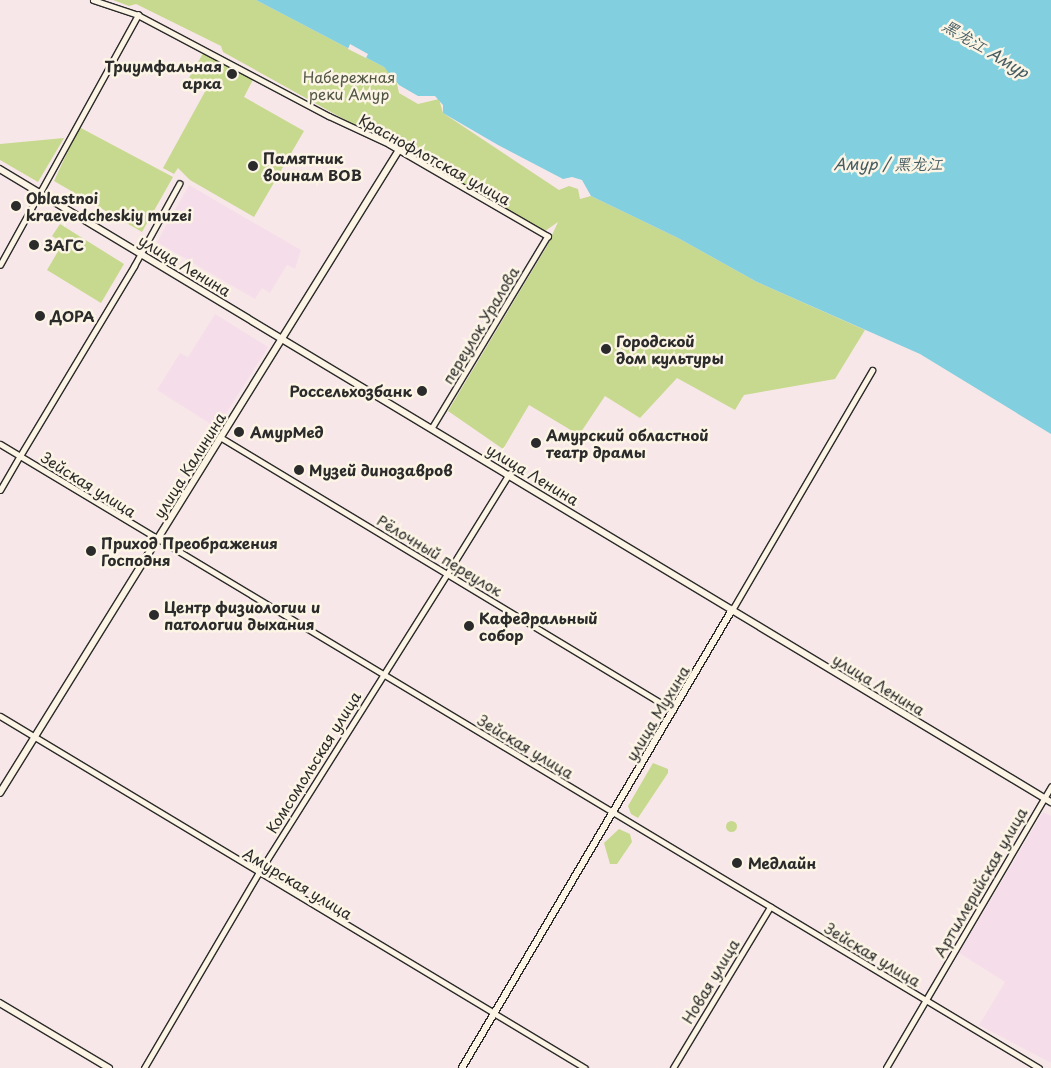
<!DOCTYPE html>
<meta charset="utf-8">
<style>
body{margin:0}
#map{position:relative;width:1051px;height:1068px;overflow:hidden;background:#f8e7e8;font-family:"Playpen Sans","LXGW WenKai TC",sans-serif}
div>[style]{position:absolute}
.built>*{inset:0;background:#f5ddea}
.green>*{inset:0;background:#c7d98e}
.round{border-radius:50%}
.water>*{inset:0;background:#81cfdf}
.pier>*{inset:0;background:#f8e7e8}
.roads{filter:drop-shadow(1px 0 #2b2b2b) drop-shadow(-1px 0 #2b2b2b) drop-shadow(0 1px #2b2b2b) drop-shadow(0 -1px #2b2b2b)}
.minor>*{height:4.5px;margin:-2.25px;padding:0 2.25px;transform-origin:2.25px;border-radius:2.25px;background:#fcf5e5}
.tertiary>*{height:5px;margin:-2.5px;padding:0 2.5px;transform-origin:2.5px;border-radius:2.5px;background:#fcf5e5}
.secondary>*{height:5.5px;margin:-2.75px;padding:0 2.75px;transform-origin:2.75px;border-radius:2.75px;background:#fcf5e5}
.dots>*{width:14px;height:14px;translate:-50% -50%;box-sizing:border-box;border:2px solid #fcf5e5;border-radius:50%}
span{translate:-50% -50%;white-space:nowrap;text-align:center;line-height:1.15;-webkit-text-stroke:5px #fcf5e5;paint-order:stroke}
.poi-label{font-size:15px;color:#2b2b2b;font-weight:700}
.right{translate:-100% -50%;text-align:right}
.left{translate:0 -50%;text-align:left}
.park-label{font-size:15px;color:#525644}
.street-label{font-size:15px;color:#2b2b2b}
.water-label{font-size:16px;color:#455c61;font-style:italic}
</style>
<div id="map">
<div class="built">
<div style="clip-path:polygon(189px 185px,301px 250px,295px 269px,287px 265px,270px 293px,262px 288px,255px 299px,157px 242px)"></div>
<div style="clip-path:polygon(215px 314px,268px 347px,217px 428px,157px 390px,180px 353px,188px 357px)"></div>
<div style="clip-path:polygon(1043px 812px,1051px 816px,1051px 1063px,979px 1025px,1005px 982px,959px 953px)"></div>
</div>
<div class="green">
<div style="clip-path:polygon(113px 0,256px 0,384px 67px,396px 79px,399px 93px,418px 104px,439px 99px,443px 113px,559px 190px,569px 186px,578px 189px,580px 199px,591px 196px,678px 238px,757px 282px,865px 330px,835px 379px,744px 395px,735px 410px,677px 378px,640px 418px,605px 396px,579px 435px,529px 405px,503px 449px,448px 411px,547px 246px,558px 222px,545px 231px,223px 52px,221px 46px,136px 4px,129px 6px)"></div>
<div style="clip-path:polygon(206px 48px,256px 74px,244px 97px,304px 131px,254px 217px,190px 180px,178px 168px,174px 174px,163px 168px,207px 88px,189px 78px)"></div>
<div style="clip-path:polygon(79px 127px,173px 177px,142px 232px,54px 181px)"></div>
<div style="clip-path:polygon(64px 138px,38px 182px,0 160px,0 144px)"></div>
<div style="clip-path:polygon(60px 224px,124px 264px,101px 303px,47px 270px,63px 243px,52px 236px)"></div>
<div style="clip-path:polygon(653px 763px,668px 769px,668px 773px,638px 818px,631px 814px,628px 806px)"></div>
<div class="round" style="left:725.5px;top:820.5px;width:11px;height:11px"></div>
<div style="clip-path:polygon(619px 829px,630px 834px,632px 842px,617px 864px,610px 864px,604px 843px)"></div>
</div>
<div class="water">
<div style="clip-path:polygon(256px 0,1051px 0,1051px 434px,920px 354px,757px 282px,678px 238px,591px 196px,582px 180px,572px 177px,563px 179px,498px 145px,443px 113px,443px 105px,435px 96px,418px 96px,399px 85px,384px 67px)"></div>
</div>
<div class="pier">
<div style="clip-path:polygon(350px 44px,368px 54px,366px 58px,348px 49px)"></div>
</div>
<div class="roads">
<div class="minor">
<div style="left:93px;top:0;width:47px;rotate:18.4deg"></div>
<div style="left:138px;top:15px;width:216px;rotate:27.9deg"></div>
<div style="left:329px;top:116px;width:66px;rotate:25deg"></div>
<div style="left:389px;top:144px;width:184px;rotate:30.1deg"></div>
<div style="left:548px;top:236px;width:223px;rotate:121.1deg"></div>
<div style="left:0;top:265px;width:286px;rotate:-61.1deg"></div>
<div style="left:220px;top:437px;width:529px;rotate:31.08deg"></div>
<div style="left:20px;top:456px;width:222px;rotate:-59deg"></div>
<div style="left:134px;top:266px;width:94px;rotate:-61.2deg"></div>
<div style="left:447px;top:574px;width:118px;rotate:-58.2deg"></div>
<div style="left:494px;top:1013px;width:106px;rotate:31.1deg"></div>
<div style="left:673px;top:1068px;width:188px;rotate:-58.9deg"></div>
<div style="left:886px;top:1068px;width:326px;rotate:-59.6deg"></div>
</div>
<div class="tertiary">
<div style="left:0;top:444px;width:1212px;rotate:30.99deg"></div>
<div style="left:0;top:490px;width:39px;rotate:-60deg"></div>
<div style="left:732px;top:610px;width:278px;rotate:-59.7deg"></div>
<div style="left:0;top:716px;width:576px;rotate:31.01deg"></div>
<div style="left:144px;top:1068px;width:225px;rotate:-59.6deg"></div>
<div style="left:258px;top:874px;width:355px;rotate:-57.8deg"></div>
</div>
<div class="secondary">
<div style="left:0;top:169px;width:1227px;rotate:31.06deg"></div>
<div style="left:0;top:793px;width:757px;rotate:-58.18deg"></div>
<div style="left:0;top:1003px;width:127px;rotate:30.8deg"></div>
<div style="left:462px;top:1068px;width:532px;rotate:-59.48deg"></div>
</div>
</div>
<div class="dots">
<div style="left:232px;top:74px;background:#2b2b2b"></div>
<div style="left:253px;top:166px;background:#2b2b2b"></div>
<div style="left:16px;top:206px;background:#2b2b2b"></div>
<div style="left:34px;top:245px;background:#2b2b2b"></div>
<div style="left:40px;top:316px;background:#2b2b2b"></div>
<div style="left:606px;top:349px;background:#2b2b2b"></div>
<div style="left:422px;top:391px;background:#2b2b2b"></div>
<div style="left:239px;top:432px;background:#2b2b2b"></div>
<div style="left:536px;top:443px;background:#2b2b2b"></div>
<div style="left:299px;top:470px;background:#2b2b2b"></div>
<div style="left:91px;top:551px;background:#2b2b2b"></div>
<div style="left:154px;top:615px;background:#2b2b2b"></div>
<div style="left:469px;top:626px;background:#2b2b2b"></div>
<div style="left:737px;top:863px;background:#2b2b2b"></div>
</div>
<div class="poi-label">
<span class="right" style="left:222px;top:74px">Триумфальная<br>арка</span>
<span class="left" style="left:263px;top:166px">Памятник<br>воинам ВОВ</span>
<span class="left" style="left:26px;top:206px">Oblastnoi<br>kraevedcheskiy muzei</span>
<span class="left" style="left:44px;top:245px">ЗАГС</span>
<span class="left" style="left:50px;top:316px">ДОРА</span>
<span class="left" style="left:616px;top:349px">Городской<br>дом культуры</span>
<span class="right" style="left:412px;top:391px">Россельхозбанк</span>
<span class="left" style="left:250px;top:432px">АмурМед</span>
<span class="left" style="left:546px;top:443px">Амурский областной<br>театр драмы</span>
<span class="left" style="left:309px;top:470px">Музей динозавров</span>
<span class="left" style="left:101px;top:551px">Приход Преображения<br>Господня</span>
<span class="left" style="left:164px;top:615px">Центр физиологии и<br>патологии дыхания</span>
<span class="left" style="left:479px;top:626px">Кафедральный<br>собор</span>
<span class="left" style="left:748px;top:863px">Медлайн</span>
</div>
<div class="park-label">
<span style="left:349px;top:85px">Набережная<br>реки Амур</span>
</div>
<div class="street-label">
<span style="left:435px;top:159px;rotate:29deg">Краснофлотская улица</span>
<span style="left:185px;top:265px;rotate:31deg">улица Ленина</span>
<span style="left:480px;top:325px;rotate:-59deg">переулок Уралова</span>
<span style="left:189px;top:465px;rotate:-58deg">улица Калинина</span>
<span style="left:533px;top:474px;rotate:31deg">улица Ленина</span>
<span style="left:89px;top:484px;rotate:32deg">Зейская улица</span>
<span style="left:440px;top:555px;rotate:31deg">Рёлочный переулок</span>
<span style="left:879px;top:684px;rotate:31deg">улица Ленина</span>
<span style="left:657px;top:713px;rotate:-59deg">улица Мухина</span>
<span style="left:526px;top:746px;rotate:31deg">Зейская улица</span>
<span style="left:313px;top:762px;rotate:-58deg">Комсомольская улица</span>
<span style="left:980px;top:882px;rotate:-60deg">Артиллерийская улица</span>
<span style="left:298px;top:883px;rotate:31deg">Амурская улица</span>
<span style="left:873px;top:954px;rotate:31deg">Зейская улица</span>
<span style="left:710px;top:981px;rotate:-59deg">Новая улица</span>
</div>
<div class="water-label">
<span style="left:986px;top:48px;rotate:31deg">黑龙江 Амур</span>
<span style="left:888px;top:163px">Амур / 黑龙江</span>
</div>
</div>
